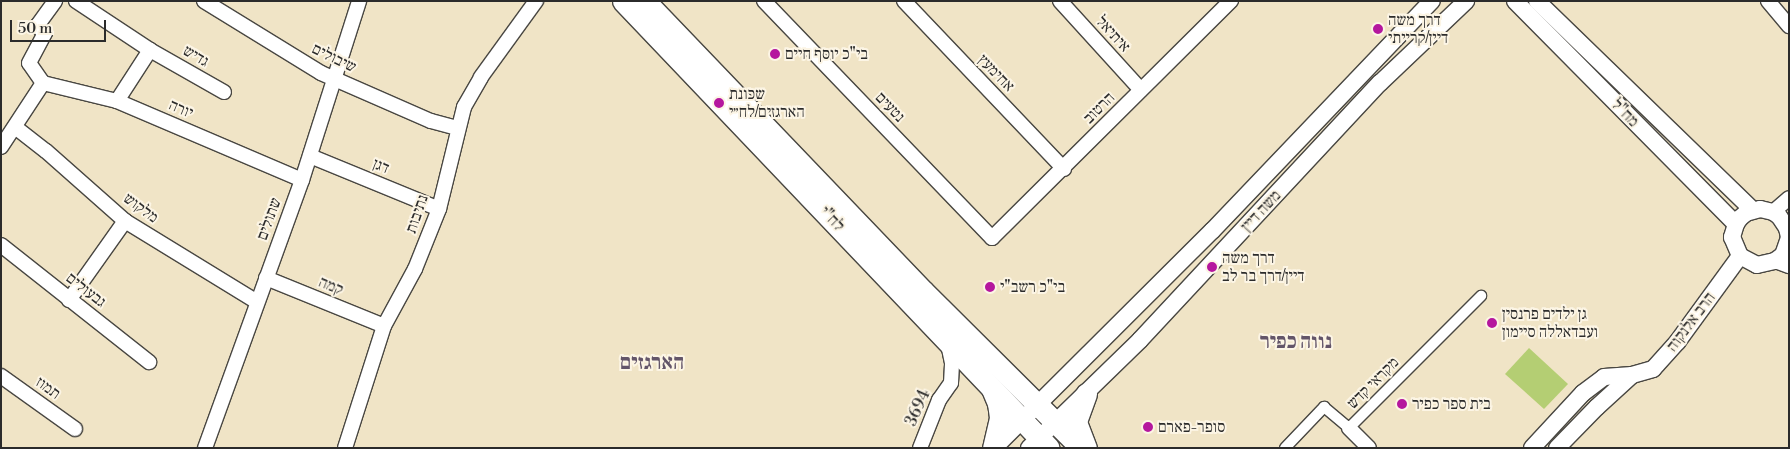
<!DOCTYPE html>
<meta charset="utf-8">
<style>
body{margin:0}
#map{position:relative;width:1790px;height:449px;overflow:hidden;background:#f0e4c6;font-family:"Libre Bodoni","Frank Ruhl Libre",serif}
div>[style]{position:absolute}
.green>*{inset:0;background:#b4ce73}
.roads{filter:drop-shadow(1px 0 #494742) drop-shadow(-1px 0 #494742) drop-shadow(0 1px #494742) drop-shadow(0 -1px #494742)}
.pedestrian>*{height:10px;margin:-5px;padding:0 5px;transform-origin:5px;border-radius:5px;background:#fff}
.minor>*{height:14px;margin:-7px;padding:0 7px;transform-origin:7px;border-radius:7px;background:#fff}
.tertiary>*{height:16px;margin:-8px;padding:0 8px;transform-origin:8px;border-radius:8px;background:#fff}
.primary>*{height:21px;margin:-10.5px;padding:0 10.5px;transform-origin:10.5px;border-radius:10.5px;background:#fff}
.dots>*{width:14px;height:14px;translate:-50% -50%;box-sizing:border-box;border:2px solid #fcf5e5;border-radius:50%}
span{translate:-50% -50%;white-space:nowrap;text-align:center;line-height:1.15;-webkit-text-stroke:4px #fcf5e5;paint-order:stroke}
.poi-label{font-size:16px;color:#2b2b2b}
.left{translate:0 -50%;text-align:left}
.street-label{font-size:16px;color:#2b2b2b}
.district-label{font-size:21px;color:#635569;font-weight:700}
.frame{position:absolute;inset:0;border:2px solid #2b2b2b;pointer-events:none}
.scale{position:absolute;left:10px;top:20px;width:96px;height:22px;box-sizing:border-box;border:2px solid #2b2b2b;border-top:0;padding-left:6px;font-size:15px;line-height:18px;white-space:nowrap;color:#2b2b2b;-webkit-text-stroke:4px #fcf5e5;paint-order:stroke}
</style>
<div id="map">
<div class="green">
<div style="clip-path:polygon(1529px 348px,1568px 384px,1544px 409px,1505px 374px)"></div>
</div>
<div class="roads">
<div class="pedestrian">
<div style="left:1285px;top:448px;width:57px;rotate:-46.4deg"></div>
<div style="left:1324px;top:407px;width:33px;rotate:40deg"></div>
<div style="left:1349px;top:428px;width:187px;rotate:-45deg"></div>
</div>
<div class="minor">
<div style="left:76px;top:1px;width:89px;rotate:33.5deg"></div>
<div style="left:150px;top:50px;width:85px;rotate:29.6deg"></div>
<div style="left:204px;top:1px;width:137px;rotate:31.6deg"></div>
<div style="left:321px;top:73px;width:120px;rotate:23.6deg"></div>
<div style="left:431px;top:121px;width:27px;rotate:15deg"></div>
<div style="left:764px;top:1px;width:329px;rotate:46.1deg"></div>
<div style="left:992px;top:238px;width:337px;rotate:-44.8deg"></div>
<div style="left:904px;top:1px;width:232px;rotate:46.4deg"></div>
<div style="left:1060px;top:1px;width:120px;rotate:47.7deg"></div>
<div style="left:1768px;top:1px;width:33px;rotate:50deg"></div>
<div style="left:43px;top:83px;width:76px;rotate:13.7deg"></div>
<div style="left:117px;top:101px;width:201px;rotate:23.1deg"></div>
<div style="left:43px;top:83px;width:24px;rotate:-125deg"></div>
<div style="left:29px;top:63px;width:34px;rotate:-62deg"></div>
<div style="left:45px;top:33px;width:11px;rotate:-139deg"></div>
<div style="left:37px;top:26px;width:31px;rotate:-54deg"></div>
<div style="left:117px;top:101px;width:61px;rotate:-57.1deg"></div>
<div style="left:15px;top:127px;width:39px;rotate:38deg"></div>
<div style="left:46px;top:151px;width:106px;rotate:41.5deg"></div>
<div style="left:125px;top:221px;width:155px;rotate:31.5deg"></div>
<div style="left:1px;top:147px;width:77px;rotate:-56.7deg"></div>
<div style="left:310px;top:156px;width:139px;rotate:22.3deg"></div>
<div style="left:1773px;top:212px;width:21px;rotate:-41deg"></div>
<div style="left:1px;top:245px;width:189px;rotate:38.3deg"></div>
<div style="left:1775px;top:261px;width:15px;rotate:20deg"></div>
<div style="left:266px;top:278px;width:127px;rotate:22.1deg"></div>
<div style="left:69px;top:300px;width:97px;rotate:-54.7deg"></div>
<div style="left:1px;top:376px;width:91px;rotate:35.6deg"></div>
<div style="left:1349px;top:428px;width:28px;rotate:45deg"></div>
<div style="left:205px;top:448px;width:285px;rotate:-70.1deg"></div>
<div style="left:302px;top:180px;width:188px;rotate:-72.3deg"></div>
<div style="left:345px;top:448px;width:128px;rotate:-72.3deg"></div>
<div style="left:384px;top:326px;width:65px;rotate:-61.5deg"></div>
<div style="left:415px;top:269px;width:65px;rotate:-68.2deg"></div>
<div style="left:439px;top:209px;width:105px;rotate:-76.2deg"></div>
<div style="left:464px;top:107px;width:34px;rotate:-60deg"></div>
<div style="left:481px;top:77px;width:94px;rotate:-54.1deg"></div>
<div style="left:920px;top:448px;width:52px;rotate:-68.4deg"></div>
<div style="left:939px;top:400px;width:21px;rotate:-55deg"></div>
<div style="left:951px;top:383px;width:20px;rotate:-87deg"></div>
<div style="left:952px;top:363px;width:19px;rotate:-102deg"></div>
</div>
<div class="tertiary">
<div style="left:1515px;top:1px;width:314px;rotate:45.3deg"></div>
<div style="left:1537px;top:1px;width:301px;rotate:44.1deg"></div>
<div style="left:1789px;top:237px;width:9px;rotate:-103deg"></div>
<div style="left:1787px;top:228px;width:14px;rotate:-124deg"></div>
<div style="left:1779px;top:216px;width:7px;rotate:-146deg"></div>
<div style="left:1773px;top:212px;width:13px;rotate:-167deg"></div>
<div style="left:1760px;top:209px;width:15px;rotate:164deg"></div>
<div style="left:1746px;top:213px;width:8px;rotate:140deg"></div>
<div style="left:1740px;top:218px;width:7px;rotate:124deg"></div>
<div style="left:1736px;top:224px;width:14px;rotate:107deg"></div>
<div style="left:1732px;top:237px;width:21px;rotate:67deg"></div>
<div style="left:1740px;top:256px;width:19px;rotate:28deg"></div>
<div style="left:1757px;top:265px;width:18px;rotate:-13deg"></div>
<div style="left:1775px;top:261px;width:10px;rotate:-37deg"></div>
<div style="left:1783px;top:255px;width:18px;rotate:-71deg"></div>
<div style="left:994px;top:448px;width:308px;rotate:-44.9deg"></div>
<div style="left:1212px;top:231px;width:318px;rotate:-46.3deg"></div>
<div style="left:1029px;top:448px;width:155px;rotate:-44.2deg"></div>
<div style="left:1140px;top:340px;width:352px;rotate:-47deg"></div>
<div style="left:1380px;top:83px;width:119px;rotate:-43.6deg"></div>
<div style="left:1532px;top:448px;width:75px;rotate:-47.2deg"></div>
<div style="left:1583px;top:393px;width:26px;rotate:-37deg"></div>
<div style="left:1604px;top:377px;width:28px;rotate:-4deg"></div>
<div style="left:1632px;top:375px;width:22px;rotate:-16deg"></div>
<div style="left:1653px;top:369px;width:38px;rotate:-48deg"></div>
<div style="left:1678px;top:341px;width:105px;rotate:-53.9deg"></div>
<div style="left:1557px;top:448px;width:57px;rotate:-45.7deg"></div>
<div style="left:1597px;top:407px;width:47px;rotate:-42.4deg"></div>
</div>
<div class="primary">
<div style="left:623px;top:1px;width:617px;rotate:46.38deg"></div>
<div style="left:645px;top:1px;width:402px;rotate:46.2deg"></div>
<div style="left:923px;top:291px;width:223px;rotate:44.8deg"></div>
<div style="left:992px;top:389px;width:15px;rotate:67deg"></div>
<div style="left:998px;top:403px;width:15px;rotate:82deg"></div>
<div style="left:1000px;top:418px;width:31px;rotate:103deg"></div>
<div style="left:1086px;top:394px;width:30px;rotate:110deg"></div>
<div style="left:1076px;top:422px;width:28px;rotate:69deg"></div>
</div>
</div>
<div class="dots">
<div style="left:1378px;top:29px;background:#b5179e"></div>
<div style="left:775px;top:54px;background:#b5179e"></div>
<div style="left:719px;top:103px;background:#b5179e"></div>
<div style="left:1212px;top:267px;background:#b5179e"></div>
<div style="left:990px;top:287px;background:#b5179e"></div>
<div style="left:1492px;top:323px;background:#b5179e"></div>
<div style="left:1402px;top:404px;background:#b5179e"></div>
<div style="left:1148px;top:427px;background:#b5179e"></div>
</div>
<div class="poi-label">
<span class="left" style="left:1388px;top:29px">דרך משה<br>דיין/קרייתי</span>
<span class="left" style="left:785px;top:54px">בי"כ יוסף חיים</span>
<span class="left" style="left:729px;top:103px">שכונת<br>הארגזים/לח״י</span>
<span class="left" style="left:1222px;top:267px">דרך משה<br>דיין/דרך בר לב</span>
<span class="left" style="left:1000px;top:287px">בי"כ רשב"י</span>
<span class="left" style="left:1502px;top:323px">גן ילדים פרנסין<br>ועבדאללה סיימון</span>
<span class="left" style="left:1412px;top:404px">בית ספר כפיר</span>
<span class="left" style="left:1158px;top:427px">סופר-פארם</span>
</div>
<div class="street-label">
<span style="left:1113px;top:34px;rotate:48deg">איתיאל</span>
<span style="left:196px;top:56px;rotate:30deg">גדיש</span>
<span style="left:334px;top:58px;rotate:26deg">שיבולים</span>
<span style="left:996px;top:73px;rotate:46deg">אחימעץ</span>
<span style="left:890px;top:107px;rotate:46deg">נטעים</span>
<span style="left:1099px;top:108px;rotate:-45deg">הרטוב</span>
<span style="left:181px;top:109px;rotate:23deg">יורה</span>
<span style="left:1625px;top:113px;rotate:46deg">מח"ל</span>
<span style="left:381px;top:166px;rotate:22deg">דגן</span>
<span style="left:141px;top:208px;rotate:36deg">מלקוש</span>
<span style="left:1261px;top:211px;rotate:-47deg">משה דיין</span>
<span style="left:417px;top:214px;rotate:-71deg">נתיבות</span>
<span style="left:269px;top:219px;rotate:-70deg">שתולים</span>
<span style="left:832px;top:219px;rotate:46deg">לח"י</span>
<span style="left:331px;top:286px;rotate:22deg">קמה</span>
<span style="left:86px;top:290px;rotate:38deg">גבעולים</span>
<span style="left:1691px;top:322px;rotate:-53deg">הרב אלנקוה</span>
<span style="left:1373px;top:383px;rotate:-45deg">מקראי קדש</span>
<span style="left:48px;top:388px;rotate:36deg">תמוז</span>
<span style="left:918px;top:408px;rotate:-66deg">3694</span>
</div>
<div class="district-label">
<span style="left:1296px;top:342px">נווה כפיר</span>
<span style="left:652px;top:363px">הארגזים</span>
</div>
<div class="frame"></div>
<div class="scale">50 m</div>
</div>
